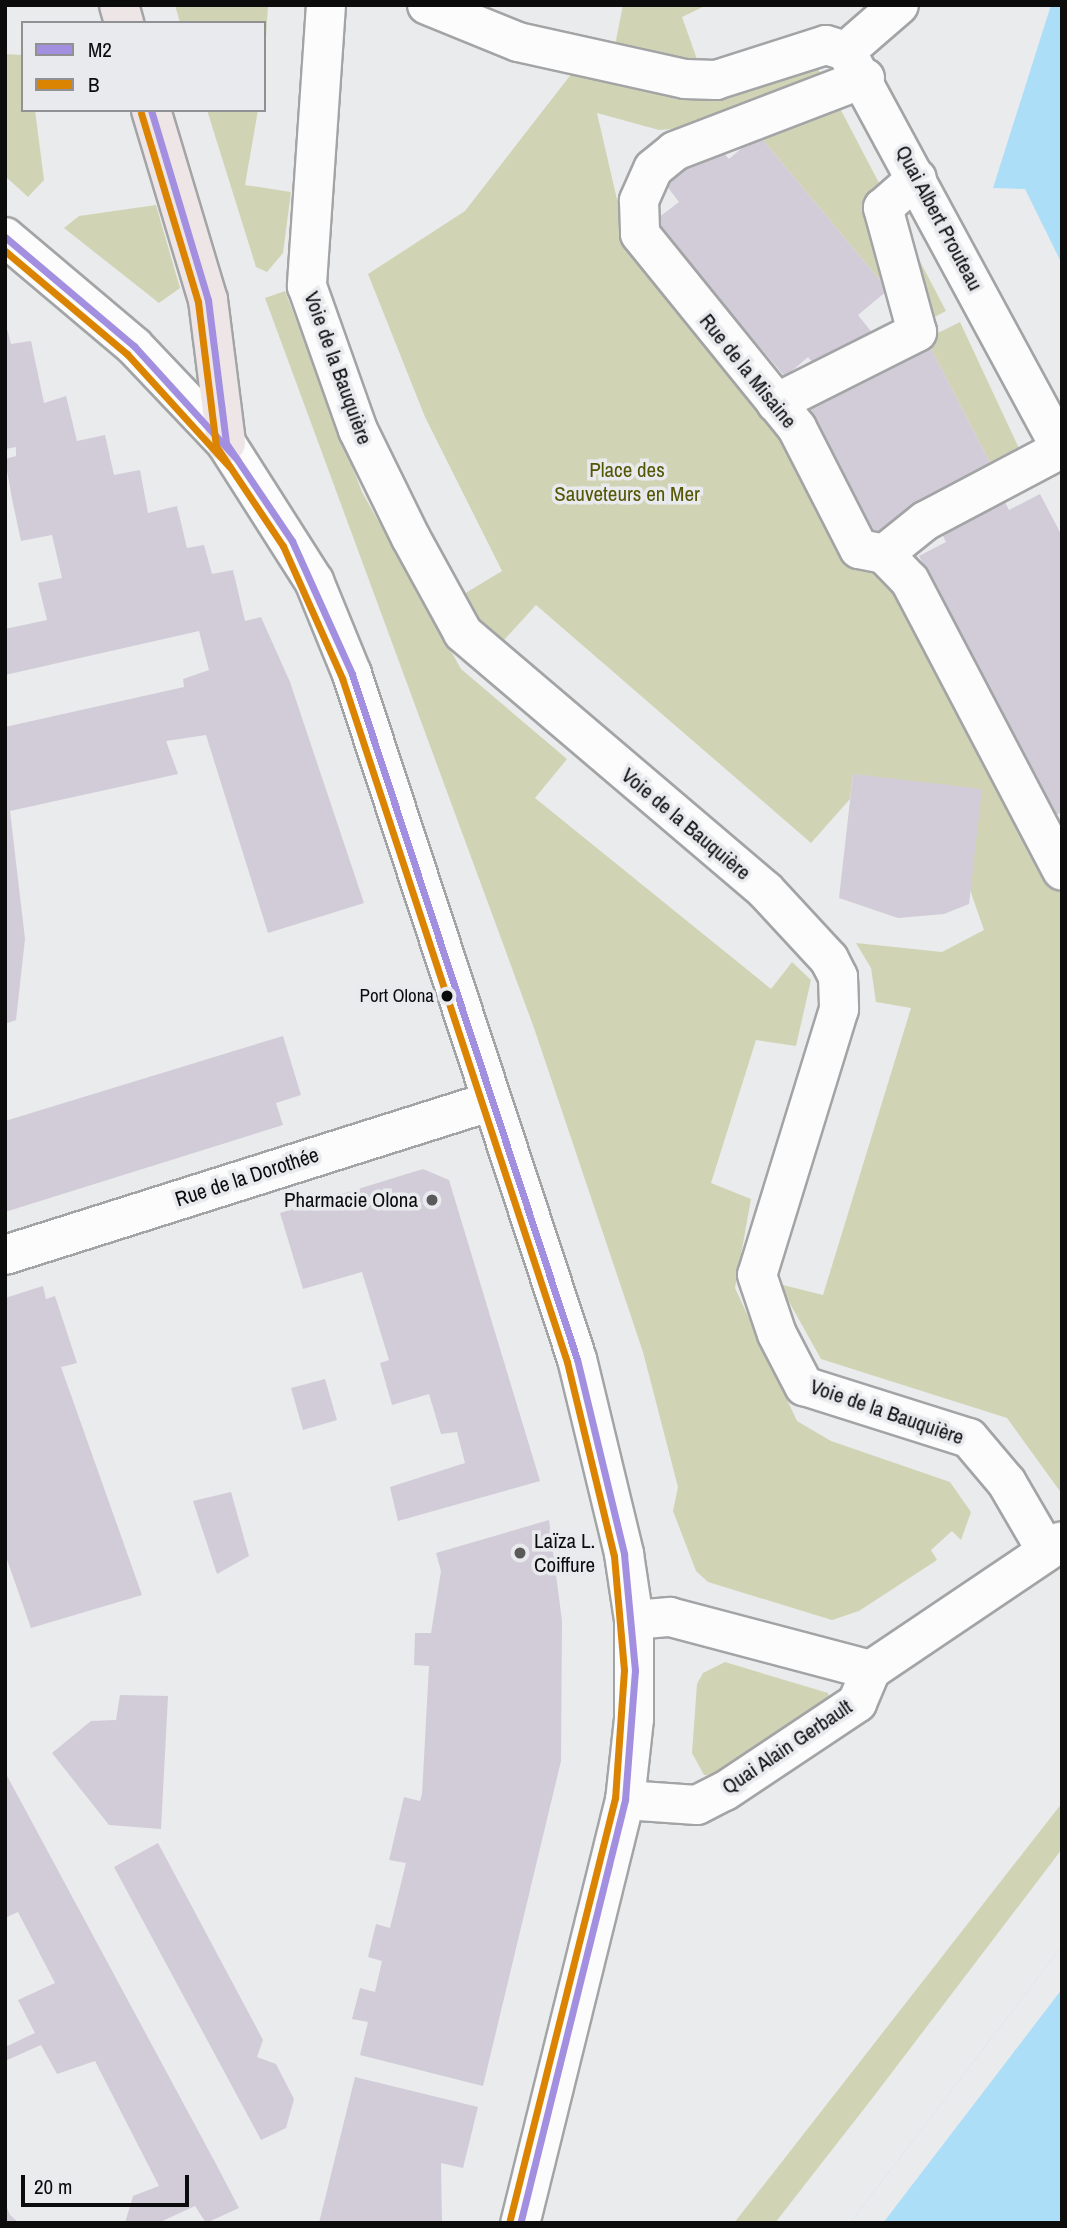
<!DOCTYPE html>
<meta charset="utf-8">
<style>
body{margin:0}
#map{position:relative;width:1067px;height:2228px;overflow:hidden;background:#eaebed;font-family:"Archivo Narrow",sans-serif}
div>[style]{position:absolute}
.green>*{inset:0;background:#d1d4b4}
.water>*{inset:0;background:#acdef8}
.pier>*{inset:0;background:#eaebed}
.building>*{inset:0;background:#d2ccd8}
.roads{filter:drop-shadow(2px 0 #a3a4a6) drop-shadow(-2px 0 #a3a4a6) drop-shadow(0 2px #a3a4a6) drop-shadow(0 -2px #a3a4a6)}
.minor>*{height:38px;margin:-19px;padding:0 19px;transform-origin:19px;border-radius:19px;background:#fcfcfc}
.major>*{height:38px;margin:-19px;padding:0 19px;transform-origin:19px;border-radius:19px;background:#eee5e7}
.bus-1>*{height:7px;margin:-3.5px;padding:0 3.5px;transform-origin:3.5px;border-radius:3.5px;background:#a28fe0}
.bus-2>*{height:7px;margin:-3.5px;padding:0 3.5px;transform-origin:3.5px;border-radius:3.5px;background:#db8402}
.dots>*{width:19px;height:19px;translate:-50% -50%;box-sizing:border-box;border:4px solid #e9eaee;border-radius:50%}
span{translate:-50% -50%;white-space:nowrap;text-align:center;line-height:1.15;-webkit-text-stroke:7px #e9eaee;paint-order:stroke}
.bus-label{font-size:19px;color:#0c0c0d}
.right{translate:-100% -50%;text-align:right}
.street-label{font-size:21px;color:#0c0c0d}
.park-label{font-size:21px;color:#535605}
.poi-label{font-size:21px;color:#0c0c0d}
.left{translate:0 -50%;text-align:left}
.frame{position:absolute;inset:0;border:7px solid #0c0c0d;pointer-events:none}
.legend{position:absolute;left:21px;top:21px;width:245px;height:91px;box-sizing:border-box;background:#e9eaee;border:2px solid #919194;margin:0;padding:9px 12px;list-style:none;font-size:21px;color:#0c0c0d}
.legend li{display:flex;align-items:center;gap:14px;height:35px}
.legend b{width:35px;border:2px solid #919194}
.scale{position:absolute;left:21px;top:2175px;width:168px;height:32px;box-sizing:border-box;border:4px solid #0c0c0d;border-top:0;padding-left:9px;font-size:21px;line-height:24px;white-space:nowrap;color:#0c0c0d;-webkit-text-stroke:5px #e9eaee;paint-order:stroke}
</style>
<div id="map">
<div class="green">
<div style="clip-path:polygon(175px 5px,268px 5px,264px 71px,264px 23px,180px 23px)"></div>
<div style="clip-path:polygon(623px 5px,707px 5px,682px 17px,698px 62px,614px 50px)"></div>
<div style="clip-path:polygon(5px 54px,23px 55px,23px 110px,35px 110px,44px 180px,28px 197px,5px 176px)"></div>
<div style="clip-path:polygon(576px 68px,706px 100px,817px 68px,824px 78px,728px 125px,659px 130px,597px 113px,628px 247px,773px 420px,862px 567px,898px 589px,916px 610px,1062px 896px,1062px 1494px,1007px 1418px,821px 1359px,779px 1284px,823px 1295px,911px 1008px,876px 1002px,871px 968px,856px 943px,942px 952px,984px 930px,970px 890px,894px 780px,853px 774px,850px 799px,811px 843px,536px 605px,504px 640px,481px 621px,464px 594px,502px 571px,425px 417px,368px 274px,465px 211px)"></div>
<div style="clip-path:polygon(833px 95px,946px 311px,931px 319px,888px 290px,758px 134px)"></div>
<div style="clip-path:polygon(207px 110px,258px 110px,245px 185px,291px 192px,283px 253px,267px 272px,256px 267px)"></div>
<div style="clip-path:polygon(156px 205px,180px 288px,159px 303px,64px 228px,79px 216px)"></div>
<div style="clip-path:polygon(285px 291px,362px 492px,461px 669px,567px 759px,535px 798px,771px 989px,792px 962px,811px 980px,796px 1046px,756px 1040px,711px 1183px,751px 1199px,735px 1288px,797px 1421px,831px 1441px,950px 1482px,971px 1512px,961px 1540px,952px 1531px,931px 1550px,937px 1560px,859px 1611px,832px 1620px,708px 1582px,696px 1571px,673px 1511px,678px 1487px,643px 1352px,534px 1028px,265px 298px)"></div>
<div style="clip-path:polygon(960px 322px,1023px 457px,996px 474px,926px 339px)"></div>
<div style="clip-path:polygon(725px 1662px,828px 1693px,830px 1700px,722px 1776px,704px 1775px,692px 1753px,697px 1684px,703px 1673px)"></div>
<div style="clip-path:polygon(1062px 1803px,1062px 1849px,874px 2096px,775px 2223px,734px 2223px)"></div>
</div>
<div class="water">
<div style="clip-path:polygon(1051px 5px,1062px 5px,1062px 264px,1025px 189px,993px 188px)"></div>
<div style="clip-path:polygon(1062px 1946px,1062px 2223px,850px 2223px)"></div>
</div>
<div class="pier">
<div style="clip-path:polygon(1062px 1946px,1062px 1989px,883px 2223px,850px 2223px)"></div>
</div>
<div class="building">
<div style="clip-path:polygon(758px 134px,888px 290px,858px 315px,874px 335px,822px 375px,808px 357px,785px 377px,654px 221px,679px 202px,666px 185px,714px 142px,729px 159px)"></div>
<div style="clip-path:polygon(6px 325px,11px 344px,31px 341px,44px 403px,66px 396px,77px 441px,105px 435px,114px 475px,140px 470px,148px 513px,177px 506px,187px 548px,204px 545px,212px 574px,233px 570px,245px 621px,261px 617px,290px 682px,364px 903px,268px 933px,206px 735px,166px 741px,178px 774px,10px 811px,25px 939px,16px 1020px,5px 1024px,5px 727px,184px 687px,183px 679px,209px 670px,199px 631px,5px 675px,5px 629px,47px 620px,38px 583px,62px 578px,52px 535px,21px 541px,12px 499px,5px 459px,16px 456px,16px 447px,5px 449px)"></div>
<div style="clip-path:polygon(926px 339px,996px 474px,876px 536px,806px 400px)"></div>
<div style="clip-path:polygon(998px 488px,1009px 510px,1040px 494px,1062px 536px,1062px 812px,1052px 817px,919px 556px,946px 542px,937px 523px)"></div>
<div style="clip-path:polygon(853px 774px,982px 789px,969px 904px,944px 914px,898px 918px,839px 898px)"></div>
<div style="clip-path:polygon(283px 1036px,301px 1095px,276px 1103px,283px 1125px,5px 1212px,5px 1121px)"></div>
<div style="clip-path:polygon(423px 1169px,449px 1180px,540px 1481px,398px 1521px,390px 1487px,465px 1463px,457px 1432px,441px 1434px,429px 1394px,392px 1405px,380px 1363px,389px 1360px,362px 1272px,303px 1289px,280px 1213px)"></div>
<div style="clip-path:polygon(43px 1286px,46px 1299px,55px 1296px,77px 1363px,61px 1367px,142px 1595px,31px 1628px,5px 1554px,5px 1298px)"></div>
<div style="clip-path:polygon(325px 1379px,337px 1420px,303px 1430px,291px 1388px)"></div>
<div style="clip-path:polygon(231px 1492px,249px 1556px,217px 1574px,193px 1501px)"></div>
<div style="clip-path:polygon(549px 1520px,562px 1621px,561px 1761px,483px 2086px,360px 2055px,368px 2022px,352px 2019px,360px 1988px,375px 1992px,382px 1961px,368px 1957px,376px 1924px,390px 1928px,406px 1863px,389px 1860px,404px 1797px,420px 1801px,422px 1794px,429px 1666px,414px 1665px,415px 1633px,431px 1633px,441px 1571px,436px 1553px)"></div>
<div style="clip-path:polygon(120px 1695px,168px 1696px,161px 1829px,109px 1825px,52px 1753px,91px 1721px,116px 1720px)"></div>
<div style="clip-path:polygon(5px 1772px,216px 2164px,239px 2208px,206px 2223px,195px 2206px,158px 2223px,125px 2223px,133px 2196px,159px 2186px,95px 2061px,57px 2074px,41px 2045px,5px 2061px,5px 2047px,35px 2033px,18px 2000px,55px 1983px,18px 1912px,5px 1918px)"></div>
<div style="clip-path:polygon(158px 1843px,263px 2040px,257px 2057px,276px 2064px,294px 2099px,286px 2128px,261px 2140px,114px 1867px)"></div>
<div style="clip-path:polygon(355px 2077px,478px 2107px,463px 2168px,441px 2163px,442px 2223px,319px 2223px)"></div>
<div style="clip-path:polygon(5px 2203px,10px 2215px,19px 2223px,5px 2223px)"></div>
</div>
<div class="roads">
<div class="minor">
<div style="left:326px;top:5px;width:282px;rotate:93.9deg"></div>
<div style="left:307px;top:286px;width:153px;rotate:70.5deg"></div>
<div style="left:358px;top:430px;width:120px;rotate:63.9deg"></div>
<div style="left:411px;top:538px;width:108px;rotate:61.3deg"></div>
<div style="left:463px;top:633px;width:397px;rotate:40.4deg"></div>
<div style="left:765px;top:890px;width:94px;rotate:47.2deg"></div>
<div style="left:829px;top:959px;width:20px;rotate:63deg"></div>
<div style="left:838px;top:977px;width:32px;rotate:88deg"></div>
<div style="left:839px;top:1009px;width:278px;rotate:107.1deg"></div>
<div style="left:757px;top:1275px;width:62px;rotate:71.3deg"></div>
<div style="left:777px;top:1334px;width:59px;rotate:62.6deg"></div>
<div style="left:804px;top:1386px;width:173px;rotate:17.5deg"></div>
<div style="left:969px;top:1438px;width:59px;rotate:49.8deg"></div>
<div style="left:1007px;top:1483px;width:78px;rotate:59.8deg"></div>
<div style="left:427px;top:5px;width:98px;rotate:22.1deg"></div>
<div style="left:518px;top:42px;width:171px;rotate:12.5deg"></div>
<div style="left:685px;top:79px;width:31px;rotate:2deg"></div>
<div style="left:716px;top:80px;width:115px;rotate:-17.7deg"></div>
<div style="left:826px;top:45px;width:21px;rotate:17deg"></div>
<div style="left:846px;top:51px;width:454px;rotate:61.6deg"></div>
<div style="left:846px;top:51px;width:70px;rotate:-41deg"></div>
<div style="left:865px;top:78px;width:204px;rotate:159deg"></div>
<div style="left:675px;top:151px;width:28px;rotate:141deg"></div>
<div style="left:653px;top:169px;width:35px;rotate:114deg"></div>
<div style="left:639px;top:201px;width:33px;rotate:88deg"></div>
<div style="left:640px;top:234px;width:250px;rotate:51deg"></div>
<div style="left:797px;top:428px;width:136px;rotate:62.9deg"></div>
<div style="left:859px;top:549px;width:25px;rotate:11deg"></div>
<div style="left:884px;top:554px;width:37px;rotate:46deg"></div>
<div style="left:910px;top:581px;width:327px;rotate:62.3deg"></div>
<div style="left:5px;top:237px;width:169px;rotate:40.2deg"></div>
<div style="left:134px;top:346px;width:134px;rotate:46.5deg"></div>
<div style="left:226px;top:443px;width:164px;rotate:57.5deg"></div>
<div style="left:314px;top:581px;width:100px;rotate:67.8deg"></div>
<div style="left:352px;top:674px;width:721px;rotate:71.82deg"></div>
<div style="left:577px;top:1359px;width:201px;rotate:76.4deg"></div>
<div style="left:624px;top:1554px;width:67px;rotate:81.4deg"></div>
<div style="left:634px;top:1620px;width:99px;rotate:90deg"></div>
<div style="left:634px;top:1719px;width:81px;rotate:96.3deg"></div>
<div style="left:625px;top:1800px;width:436px;rotate:103.9deg"></div>
<div style="left:776px;top:403px;width:158px;rotate:-26.7deg"></div>
<div style="left:917px;top:332px;width:129px;rotate:-105.3deg"></div>
<div style="left:883px;top:208px;width:45px;rotate:-41.4deg"></div>
<div style="left:884px;top:554px;width:53px;rotate:-38.8deg"></div>
<div style="left:925px;top:521px;width:154px;rotate:-27.9deg"></div>
<div style="left:5px;top:1255px;width:508px;rotate:-17.54deg"></div>
<div style="left:634px;top:1620px;width:36px;rotate:-5deg"></div>
<div style="left:670px;top:1617px;width:208px;rotate:14.8deg"></div>
<div style="left:625px;top:1800px;width:72px;rotate:4deg"></div>
<div style="left:697px;top:1805px;width:31px;rotate:-27deg"></div>
<div style="left:725px;top:1791px;width:159px;rotate:-33.7deg"></div>
<div style="left:857px;top:1703px;width:36px;rotate:-67deg"></div>
<div style="left:871px;top:1670px;width:230px;rotate:-34deg"></div>
</div>
<div class="major">
<div style="left:119px;top:5px;width:19px;rotate:74deg"></div>
<div style="left:151px;top:110px;width:198px;rotate:73.3deg"></div>
<div style="left:208px;top:300px;width:144px;rotate:82.8deg"></div>
</div>
</div>
<div class="bus-1">
<div style="left:151px;top:110px;width:198px;rotate:73.3deg"></div>
<div style="left:208px;top:300px;width:144px;rotate:82.8deg"></div>
<div style="left:226px;top:443px;width:118px;rotate:56deg"></div>
<div style="left:292px;top:541px;width:146px;rotate:65.7deg"></div>
<div style="left:352px;top:674px;width:721px;rotate:71.82deg"></div>
<div style="left:577px;top:1359px;width:201px;rotate:76.4deg"></div>
<div style="left:624px;top:1554px;width:117px;rotate:84.6deg"></div>
<div style="left:635px;top:1670px;width:130px;rotate:94.4deg"></div>
<div style="left:625px;top:1800px;width:436px;rotate:103.9deg"></div>
<div style="left:5px;top:237px;width:169px;rotate:40.2deg"></div>
<div style="left:134px;top:346px;width:153px;rotate:47.7deg"></div>
</div>
<div class="bus-2">
<div style="left:141px;top:113px;width:197px;rotate:73.2deg"></div>
<div style="left:198px;top:302px;width:145px;rotate:82.9deg"></div>
<div style="left:216px;top:446px;width:120px;rotate:56.2deg"></div>
<div style="left:283px;top:546px;width:145px;rotate:65.9deg"></div>
<div style="left:342px;top:678px;width:720px;rotate:71.79deg"></div>
<div style="left:567px;top:1362px;width:200px;rotate:76.4deg"></div>
<div style="left:614px;top:1556px;width:114px;rotate:85deg"></div>
<div style="left:624px;top:1670px;width:128px;rotate:94deg"></div>
<div style="left:615px;top:1798px;width:435px;rotate:104deg"></div>
<div style="left:5px;top:251px;width:160px;rotate:40.2deg"></div>
<div style="left:127px;top:354px;width:151px;rotate:47.7deg"></div>
</div>
<div class="dots">
<div style="left:447px;top:996px;background:#0c0c0d"></div>
<div style="left:432px;top:1200px;background:#5a5a5b"></div>
<div style="left:520px;top:1553px;background:#5a5a5b"></div>
</div>
<div class="bus-label">
<span class="right" style="left:434px;top:996px">Port Olona</span>
</div>
<div class="street-label">
<span style="left:939px;top:218px;rotate:62deg">Quai Albert Prouteau</span>
<span style="left:338px;top:368px;rotate:70deg">Voie de la Bauquière</span>
<span style="left:748px;top:371px;rotate:51deg">Rue de la Misaine</span>
<span style="left:686px;top:824px;rotate:40deg">Voie de la Bauquière</span>
<span style="left:247px;top:1177px;rotate:-18deg">Rue de la Dorothée</span>
<span style="left:887px;top:1412px;rotate:19deg">Voie de la Bauquière</span>
<span style="left:787px;top:1747px;rotate:-34deg">Quai Alain Gerbault</span>
</div>
<div class="park-label">
<span style="left:627px;top:482px">Place des<br>Sauveteurs en Mer</span>
</div>
<div class="poi-label">
<span class="right" style="left:418px;top:1200px">Pharmacie Olona</span>
<span class="left" style="left:534px;top:1553px">Laïza L.<br>Coiffure</span>
</div>
<div class="frame"></div>
<ul class="legend">
<li><b style="height:9px;background:#a28fe0"></b>M2</li>
<li><b style="height:9px;background:#db8402"></b>B</li>
</ul>
<div class="scale">20 m</div>
</div>
